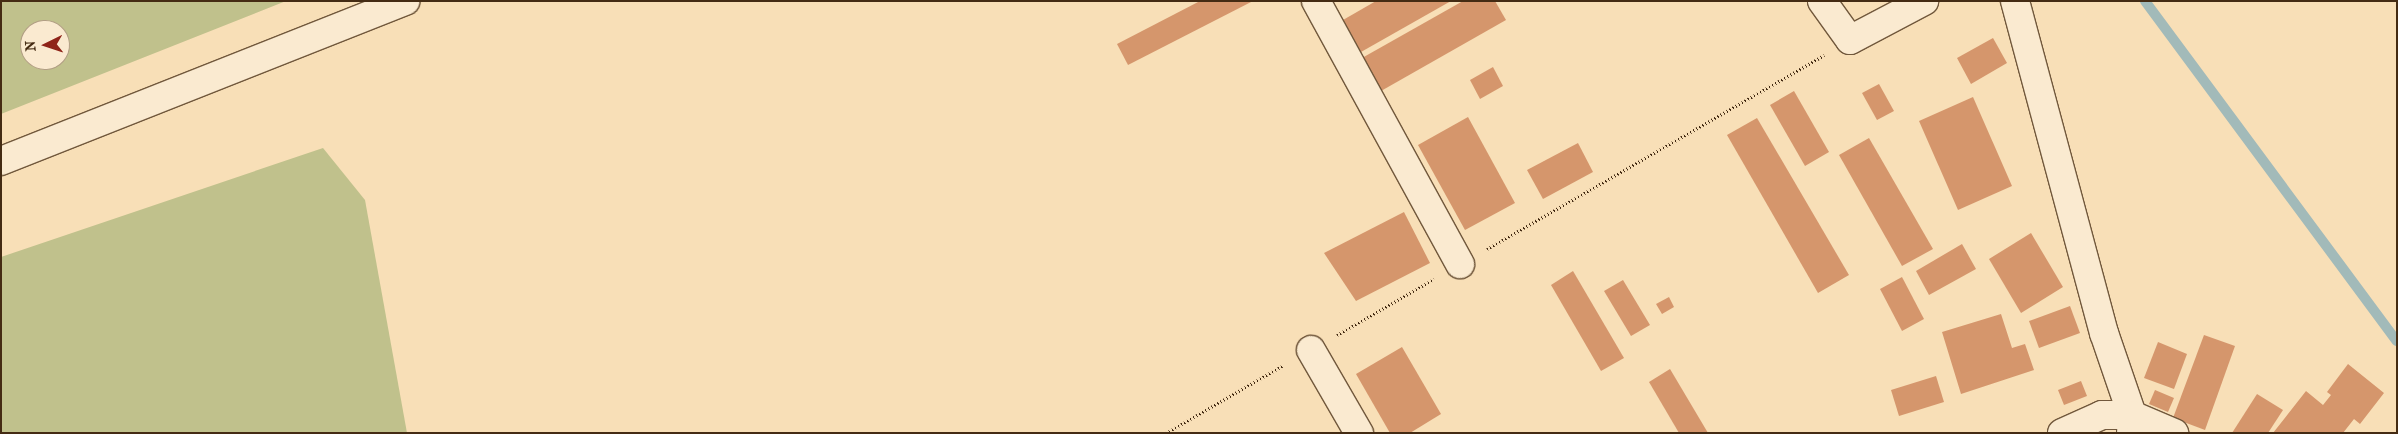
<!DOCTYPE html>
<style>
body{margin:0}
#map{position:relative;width:2398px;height:434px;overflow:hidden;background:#f8dfb7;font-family:"IM FELL French Canon",serif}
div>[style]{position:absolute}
.green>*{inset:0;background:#c0c18c}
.stream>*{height:10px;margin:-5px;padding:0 5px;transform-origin:5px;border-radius:5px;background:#a2bab9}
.building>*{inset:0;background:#d5966c}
.path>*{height:3px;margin-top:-1.5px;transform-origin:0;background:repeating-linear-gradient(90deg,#442b13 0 1px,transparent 0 3.5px)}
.roads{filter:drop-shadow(1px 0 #71583c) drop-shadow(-1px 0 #71583c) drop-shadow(0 1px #71583c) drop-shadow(0 -1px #71583c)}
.minor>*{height:28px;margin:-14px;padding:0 14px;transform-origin:14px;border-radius:14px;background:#faead0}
span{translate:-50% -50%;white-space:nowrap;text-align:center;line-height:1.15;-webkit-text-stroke:5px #faead0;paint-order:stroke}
.frame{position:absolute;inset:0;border:2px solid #442b13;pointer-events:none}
.north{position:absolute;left:20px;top:20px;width:50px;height:50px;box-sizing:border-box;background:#faead0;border:1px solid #b19e84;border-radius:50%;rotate:266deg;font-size:14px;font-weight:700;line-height:20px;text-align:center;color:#442b13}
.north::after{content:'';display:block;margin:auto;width:18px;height:22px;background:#8f2418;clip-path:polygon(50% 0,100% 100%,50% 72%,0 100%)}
</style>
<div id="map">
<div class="green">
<div style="clip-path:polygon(evenodd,1px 1px,286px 1px,1px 114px,1px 1px,30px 30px,60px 30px,60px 60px,30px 60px,30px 30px)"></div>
<div style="clip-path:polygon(323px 148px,365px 200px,407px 433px,1px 433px,1px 257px)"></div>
</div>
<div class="stream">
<div style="left:2145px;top:1px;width:423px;rotate:53.5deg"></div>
</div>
<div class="building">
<div style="clip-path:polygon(1200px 1px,1253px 1px,1128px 65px,1117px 44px)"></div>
<div style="clip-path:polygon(1376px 1px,1451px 1px,1361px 52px,1343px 20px)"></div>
<div style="clip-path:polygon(1463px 1px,1495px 1px,1506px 20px,1381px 91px,1362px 58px)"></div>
<div style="clip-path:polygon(1993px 38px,2007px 63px,1971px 84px,1957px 58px)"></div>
<div style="clip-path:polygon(1493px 67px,1503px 86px,1480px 99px,1470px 80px)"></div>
<div style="clip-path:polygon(1879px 84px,1894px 111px,1877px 120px,1862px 93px)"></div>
<div style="clip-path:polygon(1794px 91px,1829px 152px,1805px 166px,1770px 105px)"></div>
<div style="clip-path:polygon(1973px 97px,2012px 186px,1958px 210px,1919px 121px)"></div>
<div style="clip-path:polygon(1468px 117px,1515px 203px,1465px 230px,1418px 145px)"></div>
<div style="clip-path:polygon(1757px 118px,1849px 275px,1818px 293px,1727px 135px)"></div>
<div style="clip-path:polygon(1869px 138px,1933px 249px,1902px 266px,1839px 155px)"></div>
<div style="clip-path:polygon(1578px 143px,1593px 172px,1543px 199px,1527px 170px)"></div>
<div style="clip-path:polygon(1404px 212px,1430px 263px,1356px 301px,1324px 253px)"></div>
<div style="clip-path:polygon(2031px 233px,2063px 287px,2021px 313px,1989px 259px)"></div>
<div style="clip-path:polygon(1962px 244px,1976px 269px,1929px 295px,1916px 271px)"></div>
<div style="clip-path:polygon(1573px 271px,1624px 358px,1601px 371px,1551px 285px)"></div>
<div style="clip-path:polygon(1902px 277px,1924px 319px,1902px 331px,1880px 289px)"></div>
<div style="clip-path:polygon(1623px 280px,1650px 325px,1631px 336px,1604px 291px)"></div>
<div style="clip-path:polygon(1669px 297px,1674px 307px,1662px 314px,1656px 304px)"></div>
<div style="clip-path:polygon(2070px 306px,2080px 333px,2039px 348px,2029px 321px)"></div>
<div style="clip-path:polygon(2001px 314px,2012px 348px,2025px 344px,2034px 370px,1961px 394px,1942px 332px)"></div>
<div style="clip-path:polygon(2204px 335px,2235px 346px,2205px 430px,2173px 418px)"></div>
<div style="clip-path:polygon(2158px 342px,2187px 354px,2174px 389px,2144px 378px)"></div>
<div style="clip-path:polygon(1402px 347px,1441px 414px,1410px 433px,1390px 433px,1356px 374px)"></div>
<div style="clip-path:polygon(2348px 364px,2384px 393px,2360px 424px,2354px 419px,2343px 433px,2273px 433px,2306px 391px,2323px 405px,2331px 395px,2327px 392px)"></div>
<div style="clip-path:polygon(1670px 369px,1708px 433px,1679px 433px,1649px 382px)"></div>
<div style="clip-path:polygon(1936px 376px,1944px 402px,1899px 416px,1891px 390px)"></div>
<div style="clip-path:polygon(2081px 381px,2087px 396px,2064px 405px,2058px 390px)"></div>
<div style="clip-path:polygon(2155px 390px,2174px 398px,2168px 412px,2149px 404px)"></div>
<div style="clip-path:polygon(2257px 394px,2283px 410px,2268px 433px,2232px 433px)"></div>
</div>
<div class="path">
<div style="left:1487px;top:249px;width:389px;rotate:-29.9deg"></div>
<div style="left:1337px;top:335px;width:112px;rotate:-30deg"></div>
<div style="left:1166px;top:433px;width:136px;rotate:-30deg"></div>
</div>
<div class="roads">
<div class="minor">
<div style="left:1316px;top:1px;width:300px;rotate:61.3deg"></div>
<div style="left:1822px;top:1px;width:48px;rotate:54.3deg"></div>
<div style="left:1850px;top:40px;width:84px;rotate:-27.8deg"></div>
<div style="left:2015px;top:1px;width:344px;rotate:75deg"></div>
<div style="left:2104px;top:333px;width:87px;rotate:71.1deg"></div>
<div style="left:2132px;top:415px;width:18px;rotate:93deg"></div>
<div style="left:1px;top:161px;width:435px;rotate:-21.6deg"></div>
<div style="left:1311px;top:350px;width:96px;rotate:60deg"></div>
<div style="left:2062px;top:433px;width:44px;rotate:-24.2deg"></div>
<div style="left:2102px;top:415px;width:30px"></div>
<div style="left:2132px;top:415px;width:46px;rotate:23.2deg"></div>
</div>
</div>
<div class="frame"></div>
<div class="north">N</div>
</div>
